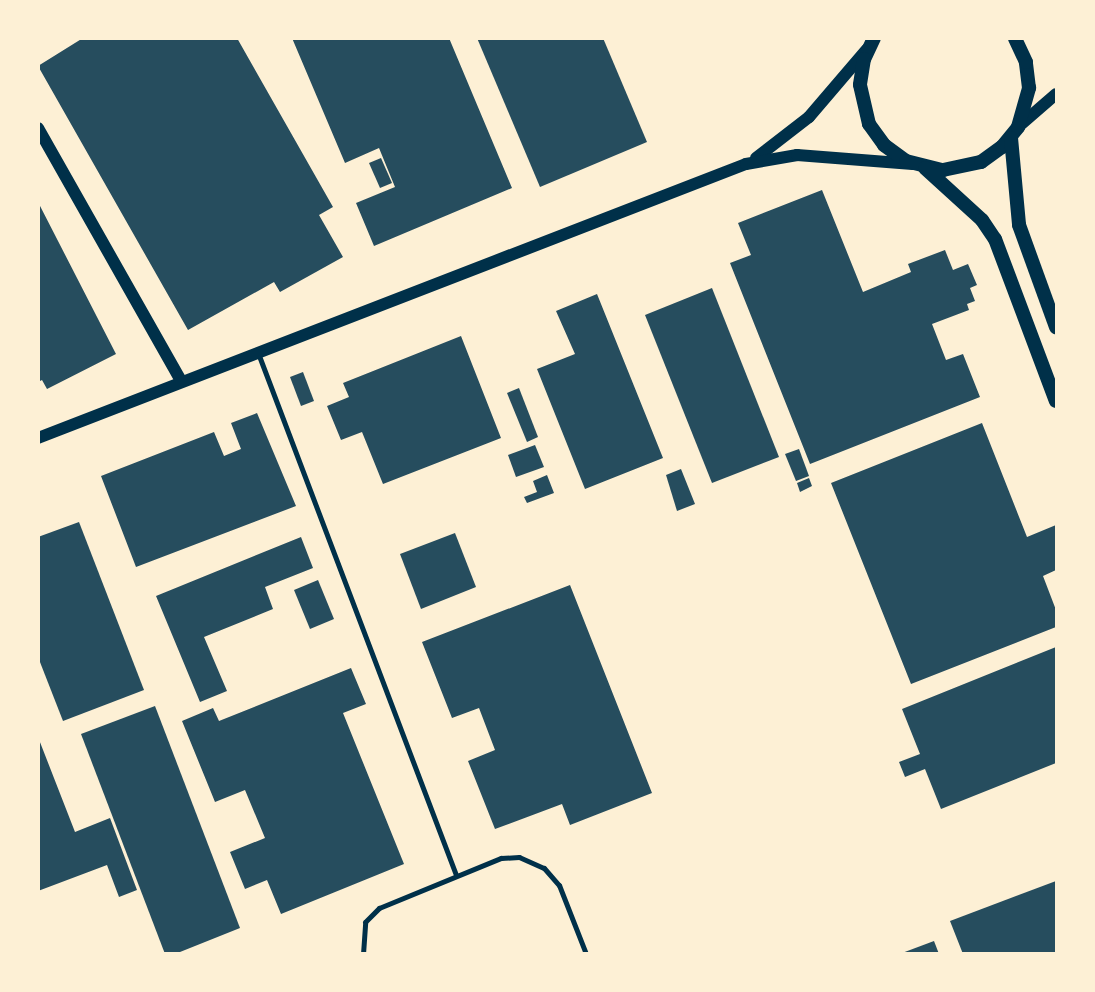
<!DOCTYPE html>
<style>
body{margin:0}
#map{position:relative;width:1095px;height:992px;overflow:hidden;background:#fdf0d5;font-family:Karla,sans-serif}
div>[style]{position:absolute}
.building>*{inset:0;background:#264d5e}
.service>*{height:5px;margin:-2.5px;padding:0 2.5px;transform-origin:2.5px;border-radius:2.5px;background:#003049}
.tertiary>*{height:12px;margin:-6px;padding:0 6px;transform-origin:6px;border-radius:6px;background:#003049}
.secondary>*{height:14px;margin:-7px;padding:0 7px;transform-origin:7px;border-radius:7px;background:#003049}
span{translate:-50% -50%;white-space:nowrap;text-align:center;line-height:1.15;-webkit-text-stroke:7px #fdf0d5;paint-order:stroke}
.frame{position:absolute;inset:0;border:40px solid #fdf0d5;pointer-events:none}
</style>
<div id="map">
<div class="building">
<div style="clip-path:polygon(83px 38px,237px 38px,333px 207px,319px 215px,343px 257px,280px 292px,274px 282px,188px 330px,38px 66px)"></div>
<div style="clip-path:polygon(292px 38px,449px 38px,512px 188px,374px 246px,356px 203px,395px 187px,379px 148px,345px 163px)"></div>
<div style="clip-path:polygon(477px 38px,603px 38px,647px 142px,540px 187px)"></div>
<div style="clip-path:polygon(381px 158px,392px 183px,380px 188px,369px 163px)"></div>
<div style="clip-path:polygon(822px 190px,863px 292px,911px 272px,908px 264px,945px 250px,953px 270px,968px 264px,977px 285px,970px 288px,975px 301px,967px 304px,969px 310px,932px 324px,946px 360px,963px 354px,980px 397px,810px 464px,730px 263px,751px 255px,738px 223px)"></div>
<div style="clip-path:polygon(38px 202px,116px 354px,47px 389px,42px 380px,38px 382px)"></div>
<div style="clip-path:polygon(712px 288px,779px 457px,712px 483px,645px 315px)"></div>
<div style="clip-path:polygon(597px 294px,663px 458px,585px 489px,537px 369px,575px 354px,556px 311px)"></div>
<div style="clip-path:polygon(461px 336px,501px 438px,383px 484px,362px 432px,341px 440px,327px 406px,349px 397px,343px 383px)"></div>
<div style="clip-path:polygon(303px 372px,314px 401px,301px 406px,290px 377px)"></div>
<div style="clip-path:polygon(519px 388px,538px 437px,527px 442px,507px 393px)"></div>
<div style="clip-path:polygon(257px 413px,296px 506px,136px 567px,101px 476px,214px 432px,224px 456px,241px 449px,231px 423px)"></div>
<div style="clip-path:polygon(982px 423px,1027px 537px,1056px 525px,1056px 570px,1043px 576px,1056px 610px,1056px 627px,911px 684px,831px 483px)"></div>
<div style="clip-path:polygon(535px 445px,544px 467px,516px 477px,508px 455px)"></div>
<div style="clip-path:polygon(799px 449px,809px 476px,796px 481px,785px 454px)"></div>
<div style="clip-path:polygon(681px 469px,695px 504px,677px 511px,666px 475px)"></div>
<div style="clip-path:polygon(547px 475px,554px 493px,527px 503px,524px 497px,537px 492px,533px 481px)"></div>
<div style="clip-path:polygon(809px 478px,812px 486px,800px 492px,797px 483px)"></div>
<div style="clip-path:polygon(79px 522px,144px 690px,63px 721px,38px 657px,38px 537px)"></div>
<div style="clip-path:polygon(455px 533px,476px 587px,421px 609px,400px 554px)"></div>
<div style="clip-path:polygon(301px 537px,313px 568px,265px 587px,273px 609px,204px 637px,227px 691px,200px 702px,156px 596px)"></div>
<div style="clip-path:polygon(318px 580px,334px 619px,310px 629px,294px 590px)"></div>
<div style="clip-path:polygon(570px 585px,652px 793px,570px 825px,562px 804px,495px 829px,468px 761px,495px 750px,479px 708px,452px 718px,422px 642px)"></div>
<div style="clip-path:polygon(1056px 647px,1056px 763px,941px 809px,925px 769px,905px 777px,899px 762px,920px 754px,902px 709px)"></div>
<div style="clip-path:polygon(351px 668px,366px 704px,343px 713px,404px 864px,281px 914px,267px 880px,245px 889px,230px 852px,265px 838px,245px 790px,215px 802px,182px 721px,213px 708px,219px 721px)"></div>
<div style="clip-path:polygon(155px 706px,240px 928px,175px 954px,165px 954px,81px 734px)"></div>
<div style="clip-path:polygon(38px 737px,75px 832px,110px 818px,137px 890px,119px 897px,107px 865px,38px 891px)"></div>
<div style="clip-path:polygon(1056px 881px,1056px 954px,963px 954px,950px 921px)"></div>
<div style="clip-path:polygon(934px 941px,939px 954px,902px 954px,902px 953px)"></div>
</div>
<div class="service">
<div style="left:258px;top:353px;width:558px;rotate:69.23deg"></div>
<div style="left:363px;top:954px;width:32px;rotate:-86deg"></div>
<div style="left:365px;top:922px;width:20px;rotate:-45deg"></div>
<div style="left:379px;top:908px;width:132px;rotate:-22.3deg"></div>
<div style="left:501px;top:858px;width:18px;rotate:-3deg"></div>
<div style="left:519px;top:857px;width:27px;rotate:24deg"></div>
<div style="left:544px;top:868px;width:23px;rotate:49deg"></div>
<div style="left:559px;top:885px;width:74px;rotate:68.6deg"></div>
</div>
<div class="tertiary">
<div style="left:1018px;top:127px;width:50px;rotate:-41deg"></div>
<div style="left:38px;top:128px;width:291px;rotate:60.5deg"></div>
<div style="left:756px;top:158px;width:67px;rotate:-37.7deg"></div>
<div style="left:809px;top:117px;width:89px;rotate:-49.5deg"></div>
<div style="left:38px;top:438px;width:759px;rotate:-21.16deg"></div>
<div style="left:746px;top:164px;width:52px;rotate:-10deg"></div>
<div style="left:797px;top:155px;width:116px;rotate:4.4deg"></div>
</div>
<div class="secondary">
<div style="left:874px;top:38px;width:23px;rotate:115deg"></div>
<div style="left:864px;top:59px;width:26px;rotate:99deg"></div>
<div style="left:860px;top:85px;width:40px;rotate:77deg"></div>
<div style="left:869px;top:124px;width:26px;rotate:54deg"></div>
<div style="left:884px;top:145px;width:27px;rotate:36deg"></div>
<div style="left:906px;top:161px;width:38px;rotate:14deg"></div>
<div style="left:943px;top:170px;width:39px;rotate:-12deg"></div>
<div style="left:981px;top:162px;width:26px;rotate:-36deg"></div>
<div style="left:1002px;top:147px;width:26px;rotate:-51deg"></div>
<div style="left:1018px;top:127px;width:41px;rotate:-74.2deg"></div>
<div style="left:1029px;top:88px;width:26px;rotate:-97deg"></div>
<div style="left:1026px;top:62px;width:26px;rotate:-115deg"></div>
<div style="left:1011px;top:138px;width:87px;rotate:84.7deg"></div>
<div style="left:1019px;top:225px;width:109px;rotate:70.1deg"></div>
<div style="left:925px;top:168px;width:77px;rotate:42.4deg"></div>
<div style="left:982px;top:220px;width:23px;rotate:56deg"></div>
<div style="left:995px;top:239px;width:173px;rotate:69.4deg"></div>
</div>
<div class="frame"></div>
</div>
